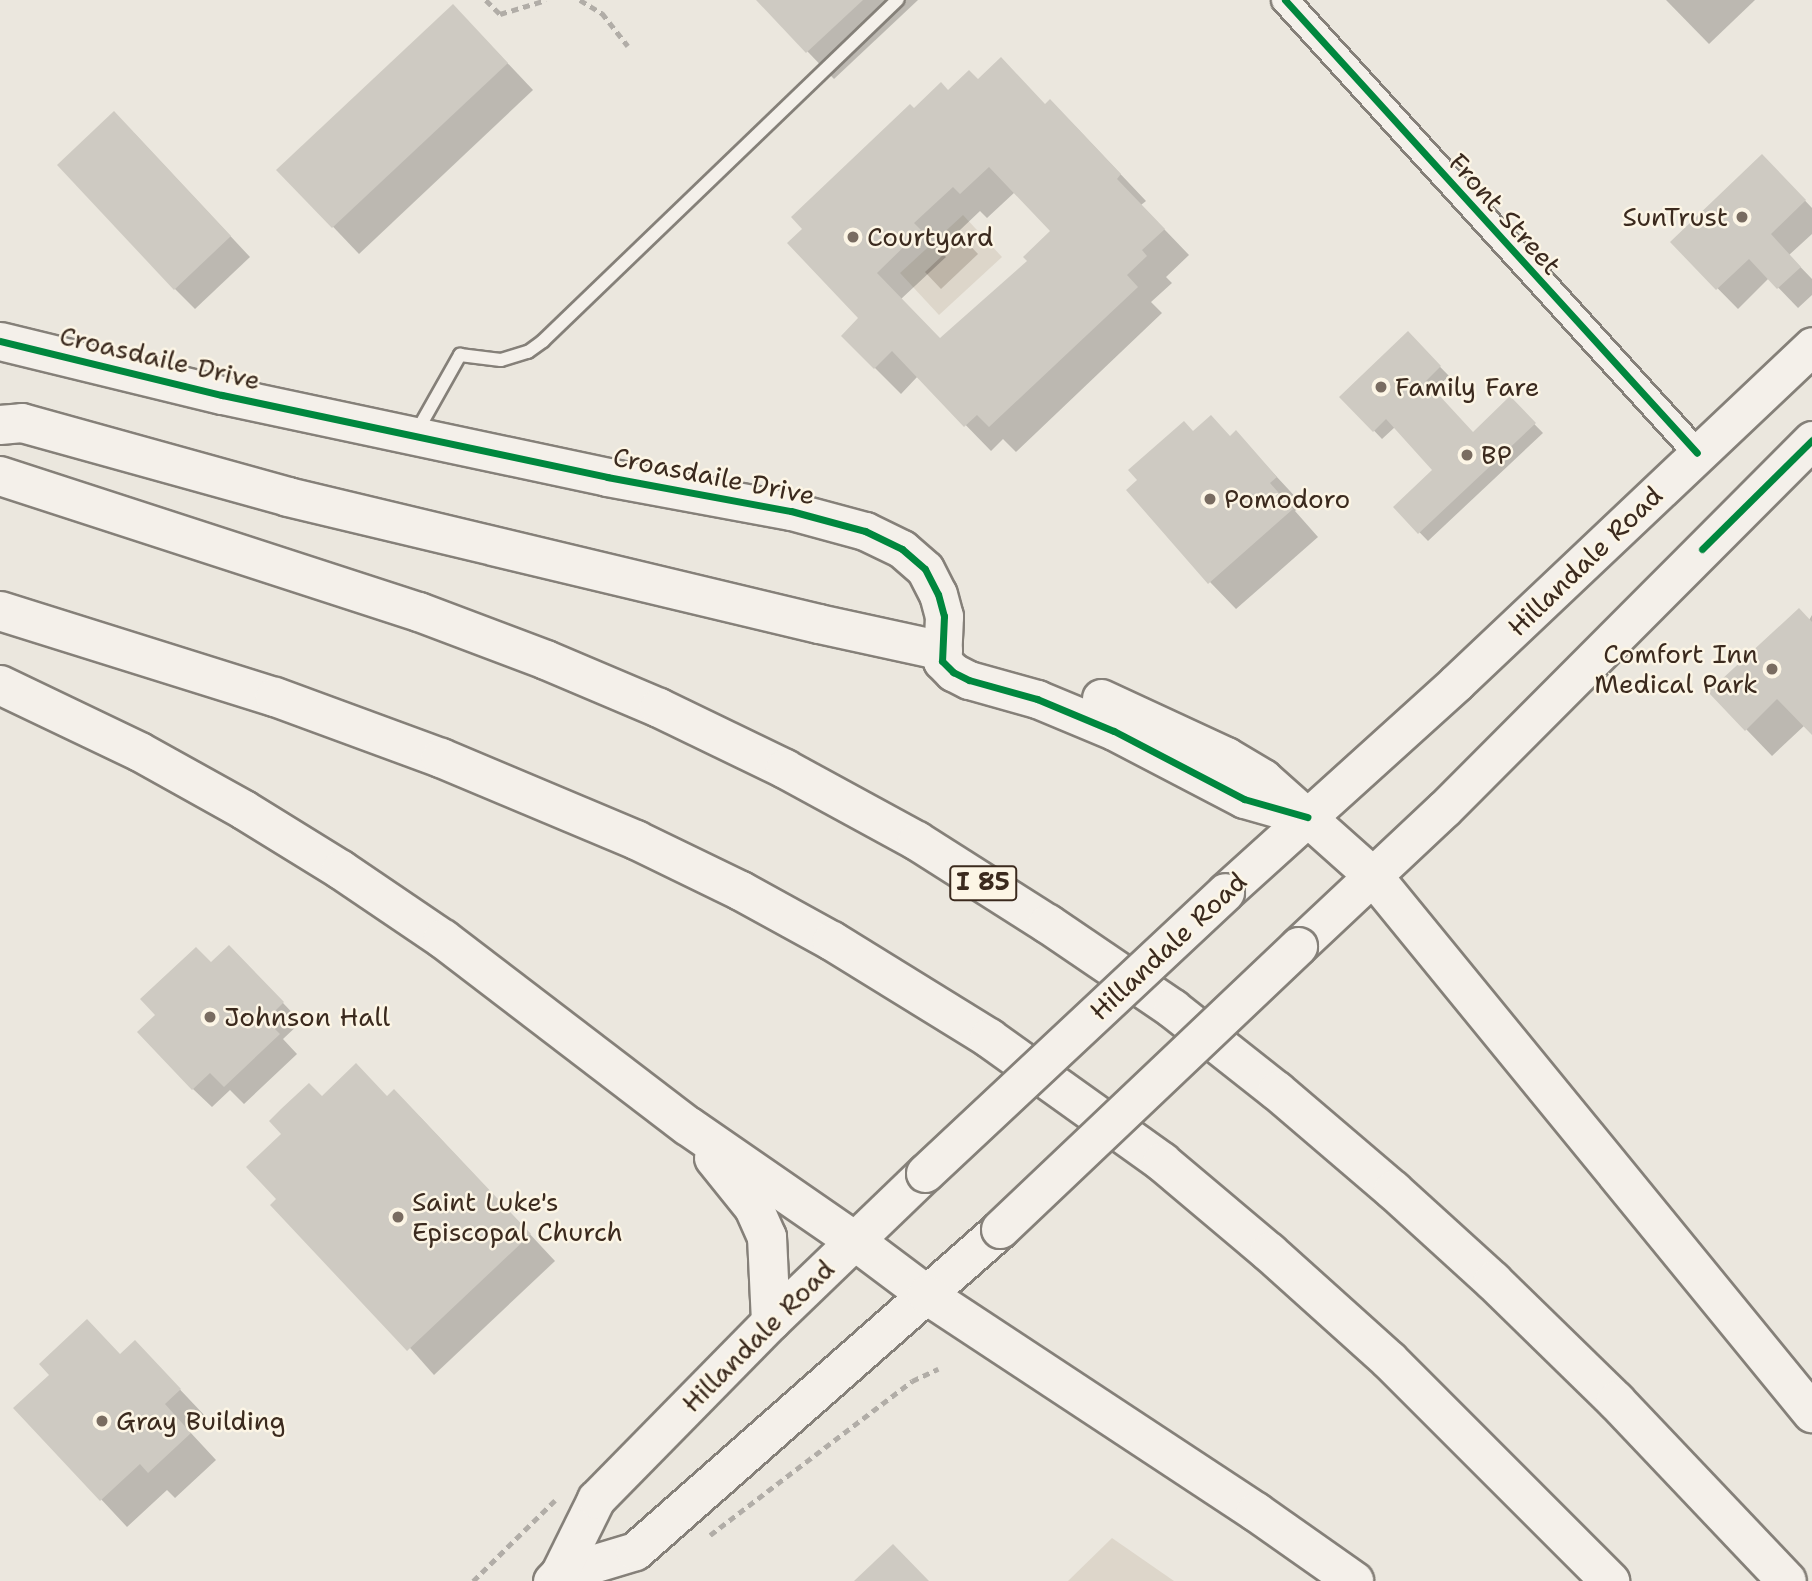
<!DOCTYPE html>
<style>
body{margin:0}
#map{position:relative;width:1812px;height:1581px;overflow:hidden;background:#ebe7de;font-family:"Shantell Sans",sans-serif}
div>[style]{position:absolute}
.green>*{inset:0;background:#ddd6ca}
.water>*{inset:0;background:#beb5a8}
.shadow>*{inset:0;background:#0003}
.building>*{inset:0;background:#cecac2}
.path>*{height:4.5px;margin-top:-2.25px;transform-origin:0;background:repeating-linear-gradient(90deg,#b1ada7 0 7px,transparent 0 12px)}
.roads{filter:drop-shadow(2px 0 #858079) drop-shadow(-2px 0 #858079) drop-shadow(0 2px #858079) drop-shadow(0 -2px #858079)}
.lane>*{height:12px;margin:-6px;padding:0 6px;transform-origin:6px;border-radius:6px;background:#f4f0ea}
.street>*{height:26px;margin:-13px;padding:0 13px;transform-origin:13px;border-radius:13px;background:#f4f0ea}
.secondary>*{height:37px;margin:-18.5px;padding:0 18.5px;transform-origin:18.5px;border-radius:18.5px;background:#f4f0ea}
.highway>*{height:38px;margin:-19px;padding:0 19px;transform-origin:19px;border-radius:19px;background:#f4f0ea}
.bridges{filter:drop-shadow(2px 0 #858079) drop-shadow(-2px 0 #858079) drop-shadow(0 2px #858079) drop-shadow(0 -2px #858079)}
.secondary-bridge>*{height:37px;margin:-18.5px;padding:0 18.5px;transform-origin:18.5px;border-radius:18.5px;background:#f4f0ea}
.cycleway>*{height:7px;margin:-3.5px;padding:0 3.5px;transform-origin:3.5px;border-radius:3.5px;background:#00873e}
.dots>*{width:19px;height:19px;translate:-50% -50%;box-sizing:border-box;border:4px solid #fcf5e5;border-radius:50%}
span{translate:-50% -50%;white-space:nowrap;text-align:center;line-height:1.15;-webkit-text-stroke:5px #fcf5e5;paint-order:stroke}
.shield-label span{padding:2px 5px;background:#fcf5e5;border:2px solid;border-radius:5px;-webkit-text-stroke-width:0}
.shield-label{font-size:24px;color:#3b2a1e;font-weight:700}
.street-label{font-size:26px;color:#3b2a1e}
.poi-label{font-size:26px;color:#3b2a1e}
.right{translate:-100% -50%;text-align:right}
.left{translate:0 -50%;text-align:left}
</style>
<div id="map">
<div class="green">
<div style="clip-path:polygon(963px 215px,1002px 257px,939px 315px,900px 273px)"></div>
<div style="clip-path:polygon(1112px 1538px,1174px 1581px,1068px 1581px)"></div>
</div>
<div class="water">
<div style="clip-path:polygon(962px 237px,978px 254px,941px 289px,925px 272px)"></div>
</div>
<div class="shadow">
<div style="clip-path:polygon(758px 0,918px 0,834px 79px)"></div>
<div style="clip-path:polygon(1666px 0,1755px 0,1709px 44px)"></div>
<div style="clip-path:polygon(479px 33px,533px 90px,359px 254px,279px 170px)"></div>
<div style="clip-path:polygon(evenodd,977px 81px,1046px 106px,1076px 127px,1146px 201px,1141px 205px,1189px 255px,1166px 277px,1172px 283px,1151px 302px,1162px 313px,1016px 452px,1003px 439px,991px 451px,918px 376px,901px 394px,843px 336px,861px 318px,914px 110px,977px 81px,1015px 192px,1053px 231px,1029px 261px,941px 340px,901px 299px,946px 257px,939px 250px,980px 211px,987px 218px,1015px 192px)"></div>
<div style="clip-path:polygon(134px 133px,250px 257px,195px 309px,175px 289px)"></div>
<div style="clip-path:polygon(1782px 176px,1812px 208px,1812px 234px,1789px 255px,1812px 279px,1812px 295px,1798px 308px,1769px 278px,1738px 309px,1672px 242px)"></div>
<div style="clip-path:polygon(1408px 334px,1449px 376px,1433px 391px,1473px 434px,1510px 399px,1543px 433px,1428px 541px,1395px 507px,1435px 470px,1395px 427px,1382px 439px,1342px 397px)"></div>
<div style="clip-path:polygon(1194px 433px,1231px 438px,1236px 433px,1302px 504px,1295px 511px,1318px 537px,1236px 609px,1210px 582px)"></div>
<div style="clip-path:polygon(1812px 615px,1812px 732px,1805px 725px,1772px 756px,1746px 729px)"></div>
<div style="clip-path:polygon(211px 964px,248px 966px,301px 1022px,283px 1039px,297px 1054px,244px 1104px,230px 1090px,212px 1107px,193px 1089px)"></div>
<div style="clip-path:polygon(321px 1097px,388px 1098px,420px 1117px,555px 1261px,434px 1375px,279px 1200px)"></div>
<div style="clip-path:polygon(135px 1342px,206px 1417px,190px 1432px,216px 1460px,175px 1498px,167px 1490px,127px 1527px,16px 1408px,121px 1355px)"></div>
</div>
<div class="building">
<div style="clip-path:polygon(756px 0,863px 0,806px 53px)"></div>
<div style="clip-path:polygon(453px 4px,508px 63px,332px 228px,276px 170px)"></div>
<div style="clip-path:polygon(evenodd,1001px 57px,1045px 104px,1050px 99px,1121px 174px,1117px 179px,1165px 229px,1142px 250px,1147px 256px,1127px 275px,1138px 287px,989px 427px,977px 415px,964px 427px,892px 351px,874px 369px,841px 336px,858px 318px,787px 243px,802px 229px,791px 217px,910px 104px,914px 108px,941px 82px,948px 90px,969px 70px,978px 79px,1001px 57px,989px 167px,1050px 231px,1023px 257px,1027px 261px,940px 338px,877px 273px,921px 230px,914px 223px,953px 187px,960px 194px,989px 167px)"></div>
<div style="clip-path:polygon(114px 111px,231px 236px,174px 290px,57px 165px)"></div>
<div style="clip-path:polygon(1762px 154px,1806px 200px,1771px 234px,1801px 267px,1777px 289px,1749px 259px,1716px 290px,1670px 242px)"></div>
<div style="clip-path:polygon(1408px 331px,1441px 366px,1426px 381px,1473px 432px,1510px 396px,1536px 423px,1418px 534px,1393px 507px,1432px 470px,1386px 419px,1373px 432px,1339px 397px)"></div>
<div style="clip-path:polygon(1211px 415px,1230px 436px,1236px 430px,1277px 477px,1270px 483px,1293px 509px,1208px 584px,1126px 490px,1137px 480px,1128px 470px,1184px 421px,1193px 431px)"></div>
<div style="clip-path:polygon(1799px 608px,1812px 622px,1812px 735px,1777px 699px,1745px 731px,1708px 692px)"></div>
<div style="clip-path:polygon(229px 945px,284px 1002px,266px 1020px,280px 1034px,224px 1087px,210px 1073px,192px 1090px,137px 1032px,155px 1015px,140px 999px,196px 947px,211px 962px)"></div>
<div style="clip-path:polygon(356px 1063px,387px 1096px,394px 1089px,531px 1234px,407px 1351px,270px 1205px,276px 1199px,246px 1167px,281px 1134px,269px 1121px,281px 1109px,309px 1083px,322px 1096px)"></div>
<div style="clip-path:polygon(87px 1319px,120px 1354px,135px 1340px,181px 1389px,165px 1404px,191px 1433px,148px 1473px,140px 1464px,100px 1501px,13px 1408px,49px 1375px,39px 1364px)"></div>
<div style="clip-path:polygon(893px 1544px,929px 1581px,854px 1581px)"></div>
</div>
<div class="path">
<div style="left:486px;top:0;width:20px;rotate:45deg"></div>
<div style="left:500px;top:14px;width:48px;rotate:-16.9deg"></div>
<div style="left:580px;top:0;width:26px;rotate:31deg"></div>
<div style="left:602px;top:13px;width:42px;rotate:51.8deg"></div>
<div style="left:710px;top:1535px;width:254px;rotate:-37.3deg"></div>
<div style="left:912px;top:1381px;width:29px;rotate:-25deg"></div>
<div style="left:473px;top:1581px;width:115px;rotate:-44.6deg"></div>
</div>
<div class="roads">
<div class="lane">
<div style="left:416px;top:433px;width:90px;rotate:-60.6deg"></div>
<div style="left:460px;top:355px;width:41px;rotate:7deg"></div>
<div style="left:501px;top:360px;width:28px;rotate:-17deg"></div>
<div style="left:528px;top:352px;width:19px;rotate:-36deg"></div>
<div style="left:543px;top:341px;width:492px;rotate:-43.9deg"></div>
</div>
<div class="street">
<div style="left:1285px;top:0;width:612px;rotate:47.71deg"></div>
</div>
<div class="secondary">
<div style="left:0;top:341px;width:228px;rotate:13.7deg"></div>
<div style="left:222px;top:395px;width:394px;rotate:12deg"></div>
<div style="left:607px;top:477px;width:187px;rotate:10.5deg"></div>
<div style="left:791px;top:511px;width:77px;rotate:15.1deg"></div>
<div style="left:865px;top:531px;width:41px;rotate:25.9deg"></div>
<div style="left:902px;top:549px;width:30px;rotate:41deg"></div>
<div style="left:925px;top:569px;width:28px;rotate:63deg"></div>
<div style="left:938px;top:594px;width:23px;rotate:75deg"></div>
<div style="left:944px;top:616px;width:45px;rotate:92.5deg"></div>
<div style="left:942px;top:661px;width:16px;rotate:45deg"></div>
<div style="left:953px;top:672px;width:18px;rotate:27deg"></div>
<div style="left:969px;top:680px;width:71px;rotate:15.6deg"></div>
<div style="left:1037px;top:699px;width:83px;rotate:22.6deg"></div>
<div style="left:1114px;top:731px;width:147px;rotate:27.6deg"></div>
<div style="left:1244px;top:799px;width:66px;rotate:15.9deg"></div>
<div style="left:1101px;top:698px;width:138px;rotate:24.9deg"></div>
<div style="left:1226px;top:756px;width:43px;rotate:30.7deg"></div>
<div style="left:1263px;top:778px;width:147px;rotate:41.7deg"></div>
<div style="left:1225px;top:892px;width:312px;rotate:-42.1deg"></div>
<div style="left:1456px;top:683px;width:490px;rotate:-43.4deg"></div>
<div style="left:1298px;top:946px;width:200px;rotate:-43.2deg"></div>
<div style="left:1444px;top:809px;width:521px;rotate:-45.08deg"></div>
<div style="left:559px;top:1574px;width:79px;rotate:-16.8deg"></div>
<div style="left:635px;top:1551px;width:487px;rotate:-41.4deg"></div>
<div style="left:552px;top:1581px;width:10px;rotate:-45deg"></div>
<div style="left:559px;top:1574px;width:84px;rotate:-63.7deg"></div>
<div style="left:596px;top:1499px;width:250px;rotate:-45.5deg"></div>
<div style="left:771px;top:1321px;width:214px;rotate:-43.9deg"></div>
</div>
<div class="highway">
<div style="left:0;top:425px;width:22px;rotate:-5deg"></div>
<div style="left:22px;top:423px;width:276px;rotate:15.5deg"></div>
<div style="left:288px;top:497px;width:546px;rotate:13.45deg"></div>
<div style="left:819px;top:624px;width:127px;rotate:12.3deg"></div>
<div style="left:0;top:476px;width:441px;rotate:18deg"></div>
<div style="left:419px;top:612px;width:136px;rotate:20.7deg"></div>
<div style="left:546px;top:660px;width:123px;rotate:23deg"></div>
<div style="left:659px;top:708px;width:140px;rotate:25.8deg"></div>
<div style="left:785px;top:769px;width:150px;rotate:28.6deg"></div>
<div style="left:917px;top:841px;width:155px;rotate:32.4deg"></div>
<div style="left:1048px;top:924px;width:151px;rotate:34.2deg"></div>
<div style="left:1173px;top:1009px;width:132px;rotate:38.3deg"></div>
<div style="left:1277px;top:1091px;width:153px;rotate:40.5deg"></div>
<div style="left:1393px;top:1190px;width:135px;rotate:42.3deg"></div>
<div style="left:1493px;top:1281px;width:172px;rotate:44.3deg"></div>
<div style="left:1616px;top:1401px;width:248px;rotate:46.5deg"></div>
<div style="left:0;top:611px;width:288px;rotate:17.4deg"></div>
<div style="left:275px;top:697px;width:177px;rotate:20.2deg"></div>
<div style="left:441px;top:758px;width:212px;rotate:22.8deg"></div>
<div style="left:636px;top:840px;width:117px;rotate:25.9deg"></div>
<div style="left:741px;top:891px;width:104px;rotate:28.8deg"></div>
<div style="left:832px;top:941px;width:185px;rotate:31.7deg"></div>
<div style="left:989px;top:1038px;width:213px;rotate:35.6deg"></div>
<div style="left:1162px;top:1162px;width:140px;rotate:40.1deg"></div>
<div style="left:1269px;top:1252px;width:161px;rotate:42deg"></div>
<div style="left:1389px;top:1360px;width:313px;rotate:45deg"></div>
<div style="left:0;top:685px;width:155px;rotate:25.6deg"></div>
<div style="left:140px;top:752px;width:119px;rotate:29.1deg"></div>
<div style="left:244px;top:810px;width:114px;rotate:31.7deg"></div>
<div style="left:341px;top:870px;width:123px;rotate:34.1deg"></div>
<div style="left:443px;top:939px;width:308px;rotate:37.4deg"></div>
<div style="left:688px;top:1126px;width:203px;rotate:34.6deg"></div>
<div style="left:855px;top:1241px;width:90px;rotate:36.9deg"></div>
<div style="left:927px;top:1295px;width:394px;rotate:33.4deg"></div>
<div style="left:1256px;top:1512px;width:120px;rotate:35.1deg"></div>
<div style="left:1373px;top:876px;width:694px;rotate:50.73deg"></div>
<div style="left:714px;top:1158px;width:64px;rotate:51.3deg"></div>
<div style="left:754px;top:1208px;width:32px;rotate:66deg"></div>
<div style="left:767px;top:1237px;width:84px;rotate:87.3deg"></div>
</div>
</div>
<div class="bridges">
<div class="secondary-bridge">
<div style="left:925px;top:1173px;width:411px;rotate:-43.1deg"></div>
<div style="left:1000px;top:1229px;width:411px;rotate:-43.5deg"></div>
</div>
</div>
<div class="cycleway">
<div style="left:1285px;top:0;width:612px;rotate:47.71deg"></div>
<div style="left:0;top:341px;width:228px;rotate:13.7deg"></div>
<div style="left:222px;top:395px;width:394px;rotate:12deg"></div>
<div style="left:607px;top:477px;width:187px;rotate:10.5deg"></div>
<div style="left:791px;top:511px;width:77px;rotate:15.1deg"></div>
<div style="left:865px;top:531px;width:41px;rotate:25.9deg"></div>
<div style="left:902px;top:549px;width:30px;rotate:41deg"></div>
<div style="left:925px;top:569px;width:28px;rotate:63deg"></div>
<div style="left:938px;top:594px;width:23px;rotate:75deg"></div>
<div style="left:944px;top:616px;width:45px;rotate:92.5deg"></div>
<div style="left:942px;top:661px;width:16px;rotate:45deg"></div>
<div style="left:953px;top:672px;width:18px;rotate:27deg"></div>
<div style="left:969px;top:680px;width:71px;rotate:15.6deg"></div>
<div style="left:1037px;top:699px;width:83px;rotate:22.6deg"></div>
<div style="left:1114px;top:731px;width:147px;rotate:27.6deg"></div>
<div style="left:1244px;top:799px;width:66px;rotate:15.9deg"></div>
<div style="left:1702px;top:549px;width:155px;rotate:-44.7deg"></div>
</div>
<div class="dots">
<div style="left:1742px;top:217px;background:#796c61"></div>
<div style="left:853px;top:237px;background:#796c61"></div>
<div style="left:1381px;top:387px;background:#796c61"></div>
<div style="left:1467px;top:455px;background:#796c61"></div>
<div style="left:1210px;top:499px;background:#796c61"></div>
<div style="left:1772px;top:669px;background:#796c61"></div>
<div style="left:210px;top:1017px;background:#796c61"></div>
<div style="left:398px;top:1217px;background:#796c61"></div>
<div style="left:102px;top:1421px;background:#796c61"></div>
</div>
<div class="shield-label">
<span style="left:983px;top:883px">I 85</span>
</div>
<div class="street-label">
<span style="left:1505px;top:214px;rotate:48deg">Front Street</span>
<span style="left:160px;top:358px;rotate:13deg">Croasdaile Drive</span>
<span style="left:714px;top:476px;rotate:11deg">Croasdaile Drive</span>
<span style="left:1585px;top:561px;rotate:-44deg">Hillandale Road</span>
<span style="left:1168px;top:946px;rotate:-43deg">Hillandale Road</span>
<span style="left:758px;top:1336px;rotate:-45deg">Hillandale Road</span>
</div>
<div class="poi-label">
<span class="right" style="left:1728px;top:217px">SunTrust</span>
<span class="left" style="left:867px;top:237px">Courtyard</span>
<span class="left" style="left:1395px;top:387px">Family Fare</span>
<span class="left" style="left:1481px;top:455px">BP</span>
<span class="left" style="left:1224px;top:499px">Pomodoro</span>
<span class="right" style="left:1758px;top:669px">Comfort Inn<br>Medical Park</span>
<span class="left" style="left:224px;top:1017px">Johnson Hall</span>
<span class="left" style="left:412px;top:1217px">Saint Luke's<br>Episcopal Church</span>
<span class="left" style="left:116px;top:1421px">Gray Building</span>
</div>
</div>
